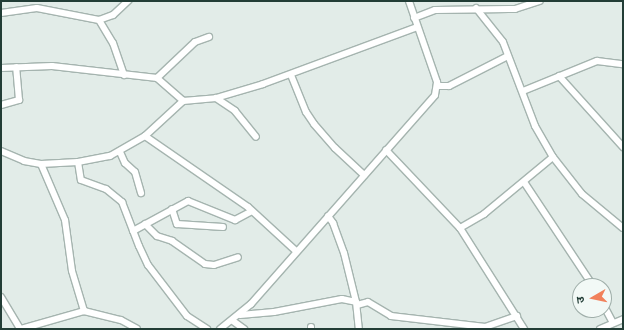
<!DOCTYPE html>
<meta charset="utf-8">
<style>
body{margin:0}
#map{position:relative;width:624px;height:330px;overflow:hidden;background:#e2ece8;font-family:Karla,"Noto Sans Devanagari",sans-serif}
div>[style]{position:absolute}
.roads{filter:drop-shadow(1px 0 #a5b4af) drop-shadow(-1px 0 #a5b4af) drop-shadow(0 1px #a5b4af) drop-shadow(0 -1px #a5b4af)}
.street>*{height:6px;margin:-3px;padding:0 3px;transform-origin:3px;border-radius:3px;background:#fff}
span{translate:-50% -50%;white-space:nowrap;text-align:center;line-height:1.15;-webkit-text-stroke:4px #f2f9f6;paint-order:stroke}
.frame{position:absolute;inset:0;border:2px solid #223d36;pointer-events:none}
.north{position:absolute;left:572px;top:278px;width:40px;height:40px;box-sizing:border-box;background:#f2f9f6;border:1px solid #9faea9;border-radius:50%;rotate:261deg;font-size:11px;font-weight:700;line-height:16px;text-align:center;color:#223d36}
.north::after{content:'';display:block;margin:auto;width:14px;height:18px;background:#f1815b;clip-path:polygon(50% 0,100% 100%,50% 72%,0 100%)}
</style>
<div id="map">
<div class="roads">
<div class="street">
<div style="left:476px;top:8px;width:43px;rotate:51.5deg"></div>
<div style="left:503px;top:42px;width:90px;rotate:69.1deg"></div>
<div style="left:535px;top:126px;width:36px;rotate:60deg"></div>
<div style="left:553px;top:157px;width:47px;rotate:51.9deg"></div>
<div style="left:582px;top:194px;width:53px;rotate:39.7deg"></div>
<div style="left:1px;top:13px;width:36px;rotate:-8deg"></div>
<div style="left:37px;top:8px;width:63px;rotate:11deg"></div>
<div style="left:99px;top:20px;width:15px;rotate:-20deg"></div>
<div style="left:113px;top:15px;width:21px;rotate:-43deg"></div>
<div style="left:414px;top:18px;width:22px;rotate:-21deg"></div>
<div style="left:435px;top:10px;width:80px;rotate:-0.7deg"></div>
<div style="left:515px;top:9px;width:26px;rotate:-18deg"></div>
<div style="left:99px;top:20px;width:27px;rotate:59deg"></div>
<div style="left:113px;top:43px;width:34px;rotate:71deg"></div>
<div style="left:1px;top:68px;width:51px;rotate:-2.2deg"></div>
<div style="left:52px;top:66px;width:106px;rotate:6.5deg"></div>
<div style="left:157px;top:78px;width:35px;rotate:41deg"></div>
<div style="left:291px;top:75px;width:40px;rotate:68deg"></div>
<div style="left:306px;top:112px;width:14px;rotate:56deg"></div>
<div style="left:314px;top:124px;width:32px;rotate:49deg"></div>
<div style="left:335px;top:148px;width:40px;rotate:43deg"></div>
<div style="left:559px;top:76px;width:96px;rotate:48deg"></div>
<div style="left:157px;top:78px;width:52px;rotate:-43.5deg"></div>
<div style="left:195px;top:42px;width:15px;rotate:-20deg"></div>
<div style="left:438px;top:86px;width:11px"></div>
<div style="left:449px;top:86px;width:66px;rotate:-27deg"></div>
<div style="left:523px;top:91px;width:80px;rotate:-22.1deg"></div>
<div style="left:597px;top:61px;width:26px;rotate:7deg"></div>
<div style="left:216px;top:98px;width:23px;rotate:34deg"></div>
<div style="left:235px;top:111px;width:33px;rotate:51deg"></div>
<div style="left:1px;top:105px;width:19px;rotate:-16deg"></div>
<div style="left:19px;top:100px;width:33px;rotate:-95deg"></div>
<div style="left:145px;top:136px;width:125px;rotate:34.6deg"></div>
<div style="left:248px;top:207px;width:65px;rotate:42.5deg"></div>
<div style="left:386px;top:150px;width:108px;rotate:46.5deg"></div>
<div style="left:460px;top:228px;width:120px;rotate:57.6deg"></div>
<div style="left:1px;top:151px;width:25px;rotate:23deg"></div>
<div style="left:24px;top:161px;width:17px;rotate:10deg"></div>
<div style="left:41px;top:164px;width:37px;rotate:-3deg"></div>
<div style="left:78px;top:162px;width:33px;rotate:-11deg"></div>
<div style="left:110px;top:156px;width:40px;rotate:-29.7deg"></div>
<div style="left:145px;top:136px;width:52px;rotate:-42.6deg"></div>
<div style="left:183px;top:101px;width:33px;rotate:-5deg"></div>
<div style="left:216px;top:98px;width:49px;rotate:-16.6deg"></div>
<div style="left:263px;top:84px;width:164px;rotate:-20.3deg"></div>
<div style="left:120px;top:152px;width:12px;rotate:66deg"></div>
<div style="left:125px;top:163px;width:13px;rotate:42deg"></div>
<div style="left:135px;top:172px;width:22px;rotate:74deg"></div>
<div style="left:78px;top:162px;width:18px;rotate:81deg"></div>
<div style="left:81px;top:180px;width:27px;rotate:20deg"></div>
<div style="left:106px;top:189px;width:21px;rotate:39deg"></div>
<div style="left:122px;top:202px;width:47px;rotate:68.9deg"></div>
<div style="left:139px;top:246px;width:21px;rotate:65deg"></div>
<div style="left:148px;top:265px;width:64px;rotate:52.6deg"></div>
<div style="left:187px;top:316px;width:24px;rotate:33deg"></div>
<div style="left:41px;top:164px;width:61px;rotate:66.8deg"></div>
<div style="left:65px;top:220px;width:51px;rotate:82.2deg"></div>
<div style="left:72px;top:271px;width:42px;rotate:73.3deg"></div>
<div style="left:524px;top:182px;width:125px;rotate:56.4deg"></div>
<div style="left:172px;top:209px;width:16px;rotate:72deg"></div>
<div style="left:177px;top:224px;width:46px;rotate:3.7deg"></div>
<div style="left:328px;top:216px;width:9px;rotate:54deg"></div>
<div style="left:333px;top:223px;width:32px;rotate:70deg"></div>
<div style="left:344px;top:253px;width:50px;rotate:76.2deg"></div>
<div style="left:356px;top:302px;width:27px;rotate:84deg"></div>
<div style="left:145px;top:224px;width:17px;rotate:45deg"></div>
<div style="left:157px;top:236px;width:16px;rotate:18deg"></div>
<div style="left:172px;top:241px;width:40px;rotate:34.9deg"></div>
<div style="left:205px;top:264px;width:9px;rotate:6deg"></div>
<div style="left:214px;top:265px;width:25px;rotate:-18deg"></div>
<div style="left:460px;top:228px;width:28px;rotate:-30deg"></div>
<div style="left:484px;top:214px;width:89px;rotate:-39.6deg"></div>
<div style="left:133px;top:231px;width:63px;rotate:-28.6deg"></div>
<div style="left:188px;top:201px;width:51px;rotate:22deg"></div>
<div style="left:235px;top:220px;width:19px;rotate:-28deg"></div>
<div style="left:1px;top:297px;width:37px;rotate:59deg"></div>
<div style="left:357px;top:305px;width:11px;rotate:-15deg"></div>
<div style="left:368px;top:302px;width:27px;rotate:31deg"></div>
<div style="left:391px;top:316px;width:95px;rotate:6.7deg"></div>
<div style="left:485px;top:327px;width:34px;rotate:-19deg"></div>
<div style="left:604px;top:306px;width:19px;rotate:62deg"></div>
<div style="left:240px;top:315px;width:34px;rotate:-5deg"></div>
<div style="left:274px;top:312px;width:69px;rotate:-10.8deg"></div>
<div style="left:342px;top:299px;width:14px;rotate:12deg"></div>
<div style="left:233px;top:321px;width:14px;rotate:36deg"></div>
<div style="left:311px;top:327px;width:2px;rotate:90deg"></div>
<div style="left:21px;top:329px;width:66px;rotate:-15.9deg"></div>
<div style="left:84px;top:311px;width:38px;rotate:14deg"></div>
<div style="left:121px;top:320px;width:18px;rotate:29deg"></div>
<div style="left:220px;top:329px;width:40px;rotate:-39deg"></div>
<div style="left:251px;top:304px;width:278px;rotate:-48.6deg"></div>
<div style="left:435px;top:95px;width:13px;rotate:-81deg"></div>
<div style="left:437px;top:82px;width:86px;rotate:-109.1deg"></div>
<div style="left:600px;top:329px;width:25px;rotate:-23deg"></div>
</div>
</div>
<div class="frame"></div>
<div class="north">उ</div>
</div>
